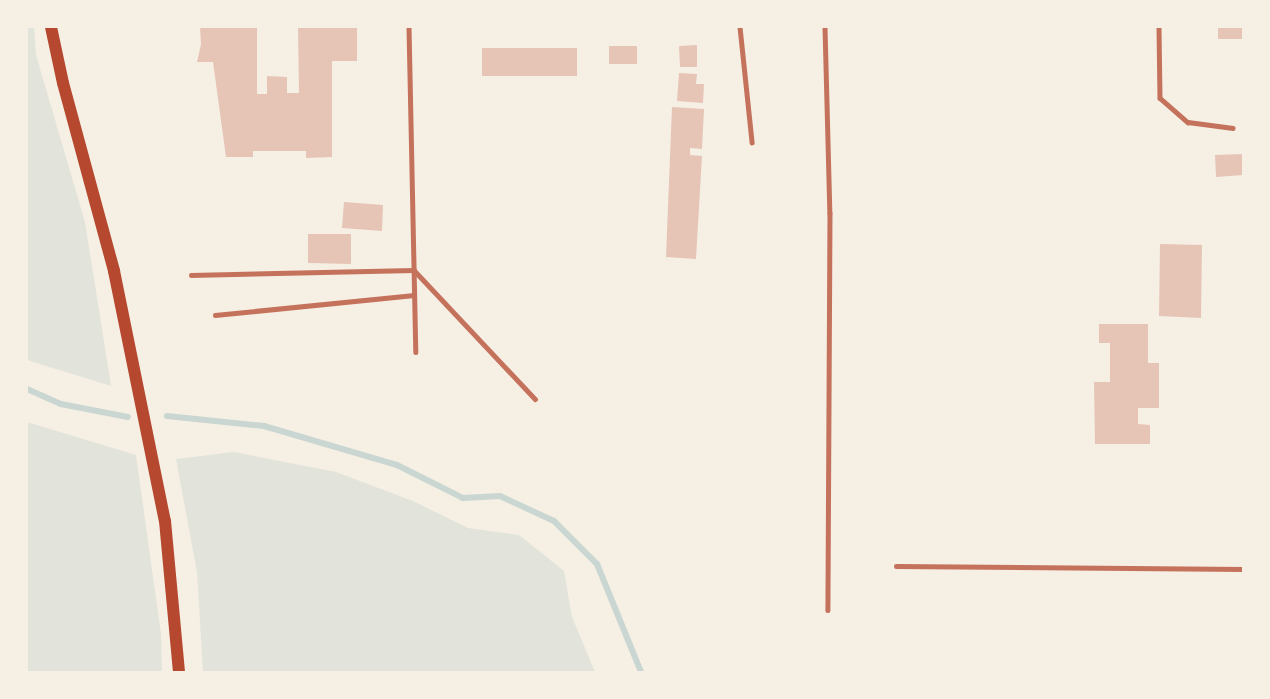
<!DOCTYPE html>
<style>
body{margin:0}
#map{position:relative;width:1270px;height:699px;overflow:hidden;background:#f6efe4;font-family:"Work Sans",sans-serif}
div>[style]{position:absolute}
.green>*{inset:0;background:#e2e4dc}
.stream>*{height:6px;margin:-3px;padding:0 3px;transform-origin:3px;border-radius:3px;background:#c9d6d2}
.building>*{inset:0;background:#e6c5b7}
.service>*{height:4.5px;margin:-2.25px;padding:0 2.25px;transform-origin:2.25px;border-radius:2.25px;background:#c5725c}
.secondary>*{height:12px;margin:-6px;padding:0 6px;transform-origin:6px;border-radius:6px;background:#b5482f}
span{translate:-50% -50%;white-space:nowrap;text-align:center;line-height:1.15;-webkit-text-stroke:6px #f6efe4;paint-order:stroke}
.frame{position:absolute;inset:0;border:28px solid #f6efe4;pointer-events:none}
</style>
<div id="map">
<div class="green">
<div style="clip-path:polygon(27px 27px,34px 27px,36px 55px,85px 222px,111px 386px,27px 360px)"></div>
<div style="clip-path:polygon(27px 422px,136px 455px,161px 634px,162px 672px,27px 672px)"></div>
<div style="clip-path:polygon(234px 452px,336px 472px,413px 501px,468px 528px,519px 535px,564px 571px,572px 617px,595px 672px,203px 672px,197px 572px,176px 459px)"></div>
</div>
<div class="stream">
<div style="left:27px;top:389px;width:37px;rotate:24deg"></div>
<div style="left:61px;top:404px;width:68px;rotate:11deg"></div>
<div style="left:167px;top:416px;width:98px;rotate:5.9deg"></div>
<div style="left:264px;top:426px;width:139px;rotate:16.3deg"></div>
<div style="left:397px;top:465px;width:74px;rotate:26.6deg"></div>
<div style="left:463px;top:498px;width:37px;rotate:-3deg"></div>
<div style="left:500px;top:496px;width:60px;rotate:24.8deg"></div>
<div style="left:554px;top:521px;width:61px;rotate:45deg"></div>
<div style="left:597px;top:564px;width:117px;rotate:67.8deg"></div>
</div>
<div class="building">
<div style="clip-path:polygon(200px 27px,257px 27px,257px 94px,267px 94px,267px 76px,287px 77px,287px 93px,299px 93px,298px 27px,357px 27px,357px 61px,332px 61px,332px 157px,306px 158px,306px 151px,253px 151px,253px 157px,226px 157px,213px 62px,197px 62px,201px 44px)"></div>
<div style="clip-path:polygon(1218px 27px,1243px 27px,1243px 39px,1218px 39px)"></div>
<div style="clip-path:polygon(697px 45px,697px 67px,680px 67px,679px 46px)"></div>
<div style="clip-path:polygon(609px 46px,637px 46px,637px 64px,609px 64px)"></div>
<div style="clip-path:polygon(482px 48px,577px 48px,577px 76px,482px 76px)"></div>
<div style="clip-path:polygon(679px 73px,697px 74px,696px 84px,704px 84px,703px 103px,677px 101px)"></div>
<div style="clip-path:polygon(672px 107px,704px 109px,702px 149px,690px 148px,690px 155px,702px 156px,696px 259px,666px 257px)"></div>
<div style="clip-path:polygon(1243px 154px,1243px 175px,1216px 177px,1215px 155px)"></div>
<div style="clip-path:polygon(344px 202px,383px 205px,382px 231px,342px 228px)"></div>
<div style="clip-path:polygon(308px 234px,351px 234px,351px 264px,308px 263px)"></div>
<div style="clip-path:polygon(1160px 244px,1202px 245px,1201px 318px,1159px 316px)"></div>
<div style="clip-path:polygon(1099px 324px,1148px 324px,1148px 363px,1159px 363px,1159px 408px,1138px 408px,1138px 424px,1150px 425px,1150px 444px,1095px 444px,1094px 382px,1110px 382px,1110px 343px,1099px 343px)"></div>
</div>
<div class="service">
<div style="left:409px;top:27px;width:325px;rotate:88.8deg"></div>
<div style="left:740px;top:27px;width:116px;rotate:84deg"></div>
<div style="left:825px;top:27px;width:186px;rotate:88.5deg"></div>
<div style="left:830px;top:213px;width:397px;rotate:90.3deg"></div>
<div style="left:1159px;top:27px;width:71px;rotate:89.2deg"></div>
<div style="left:1160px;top:98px;width:37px;rotate:41deg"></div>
<div style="left:1188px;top:122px;width:45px;rotate:7.6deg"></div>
<div style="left:191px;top:275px;width:223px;rotate:-1.3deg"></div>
<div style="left:414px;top:270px;width:177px;rotate:46.8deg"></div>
<div style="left:215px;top:315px;width:200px;rotate:-5.7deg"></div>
<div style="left:896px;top:566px;width:347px;rotate:0.5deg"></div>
</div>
<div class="secondary">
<div style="left:51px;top:27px;width:57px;rotate:77.9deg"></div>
<div style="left:63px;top:83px;width:195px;rotate:74.8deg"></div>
<div style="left:114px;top:271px;width:255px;rotate:78.5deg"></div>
<div style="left:165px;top:521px;width:152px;rotate:84.7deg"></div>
</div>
<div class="frame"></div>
</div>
